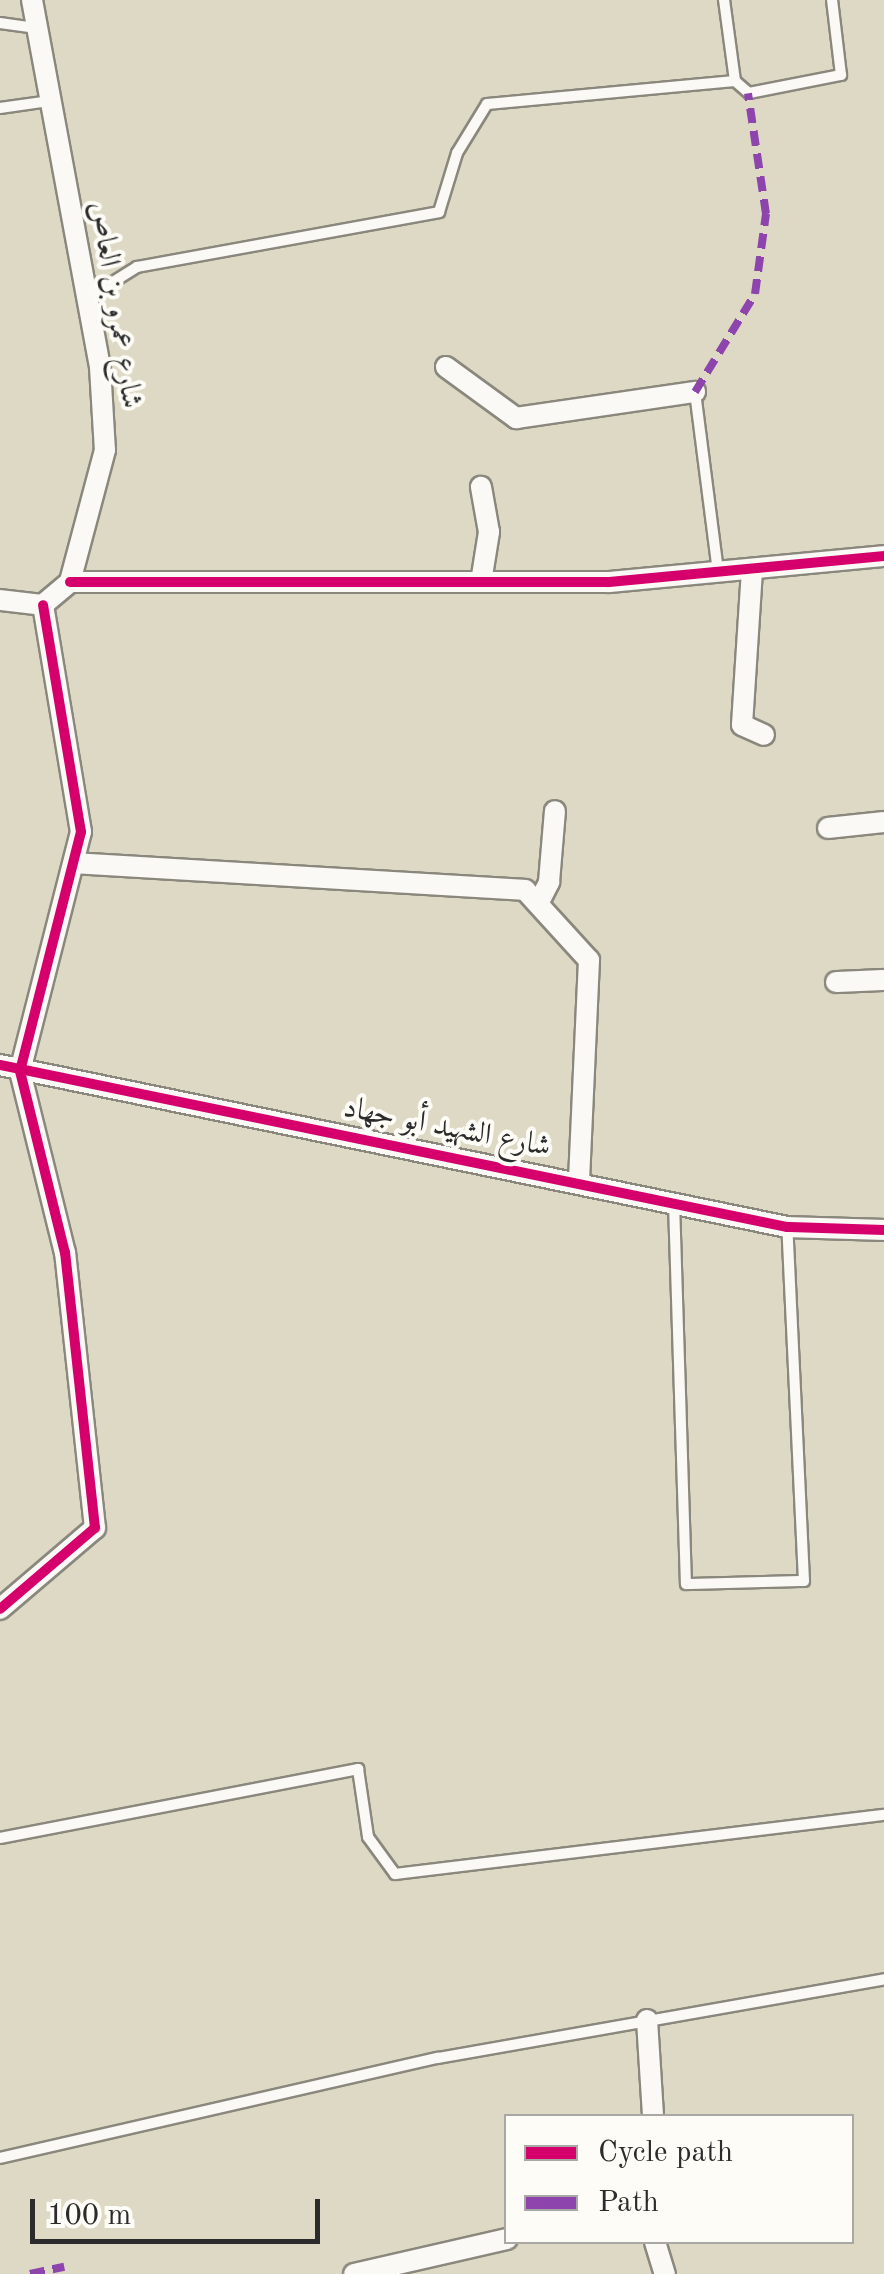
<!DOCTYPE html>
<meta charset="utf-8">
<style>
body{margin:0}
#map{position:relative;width:884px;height:2274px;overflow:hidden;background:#ded9c4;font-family:"Old Standard TT",Amiri,serif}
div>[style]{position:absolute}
.roads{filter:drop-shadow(2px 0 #8a887d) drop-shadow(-2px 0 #8a887d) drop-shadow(0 2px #8a887d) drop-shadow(0 -2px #8a887d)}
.lane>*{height:10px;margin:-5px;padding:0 5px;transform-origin:5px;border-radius:5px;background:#faf9f6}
.street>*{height:20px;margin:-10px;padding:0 10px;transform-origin:10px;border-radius:10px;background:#faf9f6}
.quiet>*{height:8px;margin-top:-4px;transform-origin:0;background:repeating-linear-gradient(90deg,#8e44ad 0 15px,transparent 0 23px)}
.cycleway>*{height:10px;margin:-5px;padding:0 5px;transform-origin:5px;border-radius:5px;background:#d6006c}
span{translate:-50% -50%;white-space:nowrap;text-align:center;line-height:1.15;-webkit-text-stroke:8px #fdfcf7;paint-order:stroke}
.street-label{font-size:30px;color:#2b2b2b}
.legend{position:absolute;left:504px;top:2114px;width:350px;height:130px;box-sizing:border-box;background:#fdfcf7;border:2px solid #a9a8a5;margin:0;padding:12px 18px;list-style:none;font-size:30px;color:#2b2b2b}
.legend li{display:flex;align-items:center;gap:20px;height:50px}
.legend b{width:50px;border:2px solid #a9a8a5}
.scale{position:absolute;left:30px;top:2199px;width:290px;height:45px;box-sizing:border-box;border:5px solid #2b2b2b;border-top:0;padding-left:12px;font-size:30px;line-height:35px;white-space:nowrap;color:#2b2b2b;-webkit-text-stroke:8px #fdfcf7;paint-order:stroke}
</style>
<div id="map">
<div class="roads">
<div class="lane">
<div style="left:0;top:23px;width:37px;rotate:8deg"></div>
<div style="left:735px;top:81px;width:18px;rotate:41deg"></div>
<div style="left:749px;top:93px;width:94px;rotate:-11.1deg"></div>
<div style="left:841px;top:75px;width:76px;rotate:-96.8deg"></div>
<div style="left:0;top:108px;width:49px;rotate:-8.1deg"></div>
<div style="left:89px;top:297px;width:57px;rotate:-32deg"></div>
<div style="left:137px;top:267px;width:307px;rotate:-10.3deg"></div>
<div style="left:439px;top:212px;width:62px;rotate:-73deg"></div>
<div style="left:457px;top:153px;width:57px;rotate:-58.5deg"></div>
<div style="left:487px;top:104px;width:249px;rotate:-5.3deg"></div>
<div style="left:735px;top:81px;width:82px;rotate:-97.7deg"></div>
<div style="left:695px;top:392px;width:181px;rotate:82.7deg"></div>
<div style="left:674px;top:1203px;width:381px;rotate:88.2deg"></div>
<div style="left:686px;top:1584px;width:118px;rotate:-1.5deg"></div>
<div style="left:804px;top:1581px;width:354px;rotate:-92.7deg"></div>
<div style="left:0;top:1838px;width:365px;rotate:-10.9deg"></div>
<div style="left:358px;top:1769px;width:69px;rotate:81.6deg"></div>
<div style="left:368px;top:1837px;width:46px;rotate:53.9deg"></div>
<div style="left:395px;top:1874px;width:493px;rotate:-6.9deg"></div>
<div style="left:0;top:2158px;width:449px;rotate:-12.9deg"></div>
<div style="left:438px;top:2058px;width:453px;rotate:-10deg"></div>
</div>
<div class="street">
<div style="left:32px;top:0;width:373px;rotate:79.5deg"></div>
<div style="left:100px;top:367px;width:83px;rotate:86.6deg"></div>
<div style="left:105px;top:450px;width:137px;rotate:104.9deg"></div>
<div style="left:70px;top:582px;width:35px;rotate:140deg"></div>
<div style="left:446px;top:367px;width:87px;rotate:36.1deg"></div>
<div style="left:516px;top:418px;width:181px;rotate:-8.3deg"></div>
<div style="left:752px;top:570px;width:155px;rotate:93.7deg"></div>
<div style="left:742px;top:725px;width:24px;rotate:24deg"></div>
<div style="left:70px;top:582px;width:539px"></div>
<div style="left:609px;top:582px;width:276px;rotate:-5.4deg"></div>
<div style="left:481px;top:582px;width:51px;rotate:-80.9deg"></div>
<div style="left:489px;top:532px;width:46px;rotate:-100.1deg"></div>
<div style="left:0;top:600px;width:43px;rotate:6.6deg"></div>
<div style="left:828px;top:828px;width:56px;rotate:-6.1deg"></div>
<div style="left:74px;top:863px;width:452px;rotate:3.4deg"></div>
<div style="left:525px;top:890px;width:95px;rotate:47.6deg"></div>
<div style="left:589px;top:960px;width:219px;rotate:92.6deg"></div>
<div style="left:538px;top:904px;width:25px;rotate:-63deg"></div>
<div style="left:549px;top:882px;width:71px;rotate:-85.2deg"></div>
<div style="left:836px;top:982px;width:48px;rotate:-2.4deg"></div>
<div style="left:0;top:1065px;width:804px;rotate:11.63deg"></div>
<div style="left:787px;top:1227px;width:97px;rotate:1.8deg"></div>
<div style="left:0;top:1609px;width:125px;rotate:-40.5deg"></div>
<div style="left:95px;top:1528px;width:277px;rotate:-96.2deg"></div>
<div style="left:65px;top:1253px;width:187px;rotate:-103.9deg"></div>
<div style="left:20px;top:1071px;width:247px;rotate:-75.7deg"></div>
<div style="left:81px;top:832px;width:230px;rotate:-99.5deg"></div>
<div style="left:647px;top:2020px;width:96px;rotate:86.4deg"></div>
<div style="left:655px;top:2242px;width:34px;rotate:73deg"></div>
<div style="left:354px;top:2274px;width:157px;rotate:-12.9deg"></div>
</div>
</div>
<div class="quiet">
<div style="left:695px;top:392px;width:115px;rotate:-58.5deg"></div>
<div style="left:755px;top:294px;width:81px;rotate:-82.2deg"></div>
<div style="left:766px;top:214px;width:122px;rotate:-98.5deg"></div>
<div style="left:30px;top:2274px;width:35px;rotate:-12deg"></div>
</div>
<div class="cycleway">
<div style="left:70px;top:582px;width:539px"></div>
<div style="left:609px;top:582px;width:276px;rotate:-5.4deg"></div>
<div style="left:0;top:1065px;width:804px;rotate:11.63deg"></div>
<div style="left:787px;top:1227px;width:97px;rotate:1.8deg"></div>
<div style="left:0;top:1609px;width:125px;rotate:-40.5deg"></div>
<div style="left:95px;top:1528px;width:277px;rotate:-96.2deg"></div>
<div style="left:65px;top:1253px;width:187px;rotate:-103.9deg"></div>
<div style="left:20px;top:1071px;width:247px;rotate:-75.7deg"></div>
<div style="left:81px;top:832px;width:230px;rotate:-99.5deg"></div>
</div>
<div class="street-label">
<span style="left:115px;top:305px;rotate:81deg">شارع عمرو بن العاص</span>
<span style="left:447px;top:1128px;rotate:11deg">شارع الشهيد أبو جهاد</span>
</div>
<ul class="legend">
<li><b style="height:12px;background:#d6006c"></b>Cycle path</li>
<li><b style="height:12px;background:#8e44ad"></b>Path</li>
</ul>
<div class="scale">100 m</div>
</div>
